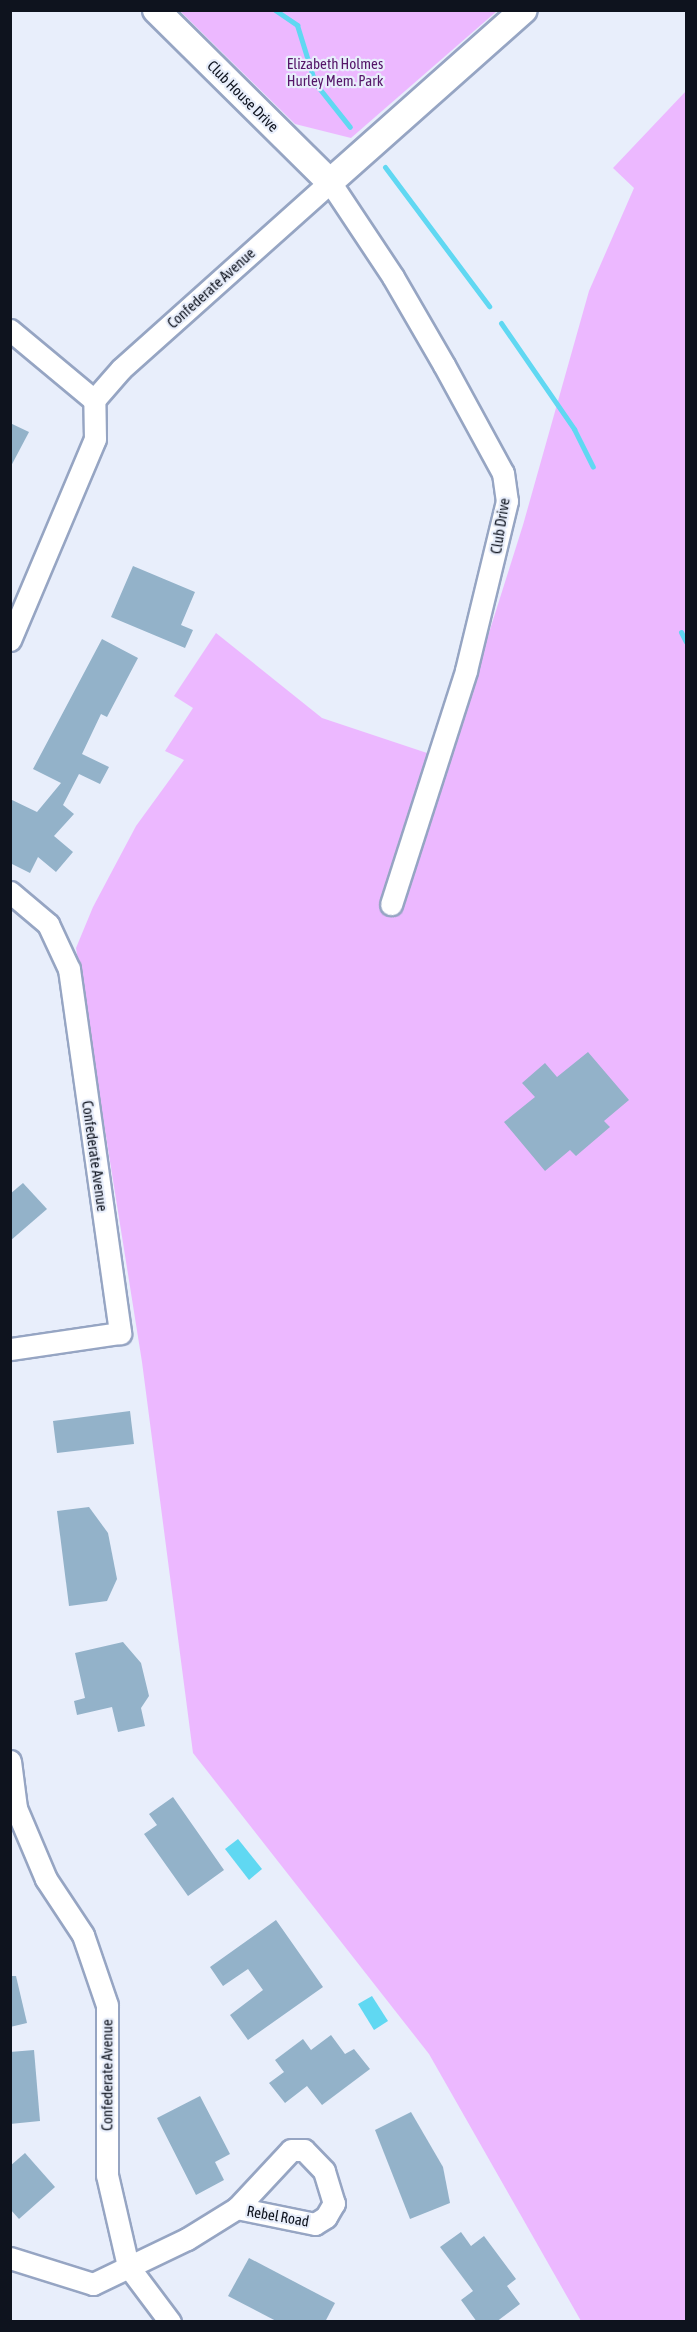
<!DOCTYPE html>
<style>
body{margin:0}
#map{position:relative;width:697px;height:2332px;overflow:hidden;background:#e8eefb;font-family:"Asap Condensed",sans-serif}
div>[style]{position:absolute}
.green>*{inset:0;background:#ecb8ff}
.water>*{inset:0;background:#60d8f2}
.stream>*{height:5px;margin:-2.5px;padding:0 2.5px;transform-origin:2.5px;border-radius:2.5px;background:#60d8f2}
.building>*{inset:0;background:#93b2c9}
.roads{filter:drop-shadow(2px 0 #96a5c3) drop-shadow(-2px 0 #96a5c3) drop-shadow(0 2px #96a5c3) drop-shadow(0 -2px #96a5c3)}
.minor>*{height:21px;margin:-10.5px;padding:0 10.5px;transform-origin:10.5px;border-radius:10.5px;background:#fff}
.tertiary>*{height:26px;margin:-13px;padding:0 13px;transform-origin:13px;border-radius:13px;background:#fff}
span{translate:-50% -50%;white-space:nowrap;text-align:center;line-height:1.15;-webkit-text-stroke:4.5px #e8eefb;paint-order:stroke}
.park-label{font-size:15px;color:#551669}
.street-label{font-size:15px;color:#0e131e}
.frame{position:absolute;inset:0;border:12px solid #0e131e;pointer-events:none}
</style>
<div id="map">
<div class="green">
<div style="clip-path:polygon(180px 11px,497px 11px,351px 138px,295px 124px)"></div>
<div style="clip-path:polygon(686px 91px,686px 2321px,581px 2321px,429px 2054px,193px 1753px,142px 1362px,76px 948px,93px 907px,136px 826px,184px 760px,165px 751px,193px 708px,174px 696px,216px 633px,322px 718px,430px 754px,380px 900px,402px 908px,523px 525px,589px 291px,634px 188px,613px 168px)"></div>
</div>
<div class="water">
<div style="clip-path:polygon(238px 1839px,262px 1869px,249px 1880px,225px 1849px)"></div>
<div style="clip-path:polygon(372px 1996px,388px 2021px,374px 2030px,358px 2004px)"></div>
</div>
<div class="stream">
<div style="left:275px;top:10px;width:27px;rotate:34deg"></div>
<div style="left:297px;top:25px;width:61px;rotate:72.8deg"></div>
<div style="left:315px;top:83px;width:56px;rotate:51.5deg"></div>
<div style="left:385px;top:167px;width:174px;rotate:53.2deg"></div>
<div style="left:501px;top:323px;width:129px;rotate:55.4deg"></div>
<div style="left:574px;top:429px;width:42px;rotate:63.4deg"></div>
<div style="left:681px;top:632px;width:11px;rotate:63deg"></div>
</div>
<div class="building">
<div style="clip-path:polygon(10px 423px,29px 432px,10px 468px)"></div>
<div style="clip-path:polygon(133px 566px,195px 592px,181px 625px,193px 630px,185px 648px,111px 617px)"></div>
<div style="clip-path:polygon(102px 639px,138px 658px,107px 717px,101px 714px,82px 754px,109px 767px,100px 784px,79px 774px,63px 805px,74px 814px,54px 836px,73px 852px,56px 872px,38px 857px,30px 873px,10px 863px,10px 799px,37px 812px,61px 783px,33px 769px)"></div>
<div style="clip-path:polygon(588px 1052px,629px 1100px,604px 1121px,610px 1127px,576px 1156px,570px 1150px,545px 1171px,504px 1122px,535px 1097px,522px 1083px,545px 1063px,557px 1077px)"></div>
<div style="clip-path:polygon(23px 1183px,47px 1209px,10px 1241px,10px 1194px)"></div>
<div style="clip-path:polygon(130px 1411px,134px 1444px,57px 1453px,53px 1421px)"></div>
<div style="clip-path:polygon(89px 1507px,108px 1533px,117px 1579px,107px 1601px,69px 1606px,57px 1511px)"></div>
<div style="clip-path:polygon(123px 1642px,141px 1663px,149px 1696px,141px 1708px,145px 1726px,118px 1732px,112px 1707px,77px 1715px,74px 1701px,85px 1698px,75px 1653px)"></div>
<div style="clip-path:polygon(173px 1797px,224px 1870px,188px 1896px,144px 1834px,157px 1825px,149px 1814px)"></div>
<div style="clip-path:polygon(276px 1920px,323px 1987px,248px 2040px,230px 2015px,263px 1990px,248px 1969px,223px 1986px,210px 1967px)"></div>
<div style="clip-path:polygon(10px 1976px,16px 1976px,27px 2023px,10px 2027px)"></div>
<div style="clip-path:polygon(331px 2035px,345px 2054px,354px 2049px,370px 2069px,322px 2105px,307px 2086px,285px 2103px,269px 2083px,284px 2072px,275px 2060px,303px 2039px,311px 2050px)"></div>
<div style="clip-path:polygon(34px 2050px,40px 2121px,10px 2124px,10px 2052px)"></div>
<div style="clip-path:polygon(200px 2096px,230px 2154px,215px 2162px,224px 2180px,196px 2195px,157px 2118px)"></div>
<div style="clip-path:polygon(411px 2112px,443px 2167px,450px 2203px,410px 2219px,375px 2130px)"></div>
<div style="clip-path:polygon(25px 2153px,55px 2187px,19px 2219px,10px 2209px,10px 2166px)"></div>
<div style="clip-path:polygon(461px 2232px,471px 2246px,484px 2236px,516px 2279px,507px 2286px,520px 2304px,496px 2322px,477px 2322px,461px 2300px,473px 2291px,440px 2247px)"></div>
<div style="clip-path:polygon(249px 2258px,335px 2303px,325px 2322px,278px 2322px,228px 2296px)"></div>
</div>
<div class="roads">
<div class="minor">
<div style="left:10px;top:330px;width:109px;rotate:39.8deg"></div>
<div style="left:10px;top:640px;width:218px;rotate:-67.1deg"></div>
<div style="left:95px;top:439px;width:39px;rotate:-91deg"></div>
<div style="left:94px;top:400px;width:41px;rotate:-48.9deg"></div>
<div style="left:121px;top:369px;width:280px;rotate:-41.8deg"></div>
<div style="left:330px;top:182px;width:114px;rotate:56.4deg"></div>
<div style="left:393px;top:277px;width:102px;rotate:59.9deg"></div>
<div style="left:444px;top:365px;width:123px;rotate:61.4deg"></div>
<div style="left:503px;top:473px;width:28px;rotate:82deg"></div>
<div style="left:507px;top:501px;width:175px;rotate:103.6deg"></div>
<div style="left:466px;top:671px;width:245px;rotate:107.8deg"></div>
<div style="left:10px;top:892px;width:50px;rotate:40.1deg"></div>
<div style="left:48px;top:924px;width:50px;rotate:65deg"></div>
<div style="left:69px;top:969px;width:368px;rotate:82deg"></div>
<div style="left:120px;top:1333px;width:111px;rotate:171.7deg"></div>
<div style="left:10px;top:1761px;width:47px;rotate:82.7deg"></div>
<div style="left:16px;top:1808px;width:77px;rotate:67.1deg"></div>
<div style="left:46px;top:1879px;width:67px;rotate:56.5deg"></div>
<div style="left:83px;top:1935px;width:74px;rotate:71.1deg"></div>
<div style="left:107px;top:2005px;width:170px;rotate:90deg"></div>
<div style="left:107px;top:2175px;width:93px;rotate:77deg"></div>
<div style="left:128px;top:2266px;width:70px;rotate:53.1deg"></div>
<div style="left:10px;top:2258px;width:87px;rotate:17.4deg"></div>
<div style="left:93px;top:2284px;width:104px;rotate:-25.6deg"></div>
<div style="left:187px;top:2239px;width:59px;rotate:-31.8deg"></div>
<div style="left:237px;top:2208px;width:79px;rotate:-47deg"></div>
<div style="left:291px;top:2150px;width:13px"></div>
<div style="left:304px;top:2150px;width:29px;rotate:46deg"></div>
<div style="left:324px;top:2171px;width:34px;rotate:73deg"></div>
<div style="left:334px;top:2203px;width:16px;rotate:120deg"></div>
<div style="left:326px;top:2217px;width:13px;rotate:148deg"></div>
<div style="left:315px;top:2224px;width:80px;rotate:-168.4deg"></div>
</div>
<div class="tertiary">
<div style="left:156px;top:10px;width:245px;rotate:44.7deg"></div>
<div style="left:330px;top:182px;width:259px;rotate:-41.6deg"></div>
</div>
</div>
<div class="park-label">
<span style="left:335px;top:72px">Elizabeth Holmes<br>Hurley Mem. Park</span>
</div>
<div class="street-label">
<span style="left:243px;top:96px;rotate:45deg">Club House Drive</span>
<span style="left:211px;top:288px;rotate:-42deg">Confederate Avenue</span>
<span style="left:500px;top:526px;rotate:-81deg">Club Drive</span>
<span style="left:95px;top:1156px;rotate:82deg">Confederate Avenue</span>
<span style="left:107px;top:2075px;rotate:-90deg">Confederate Avenue</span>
<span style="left:278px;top:2216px;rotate:10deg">Rebel Road</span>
</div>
<div class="frame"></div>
</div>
